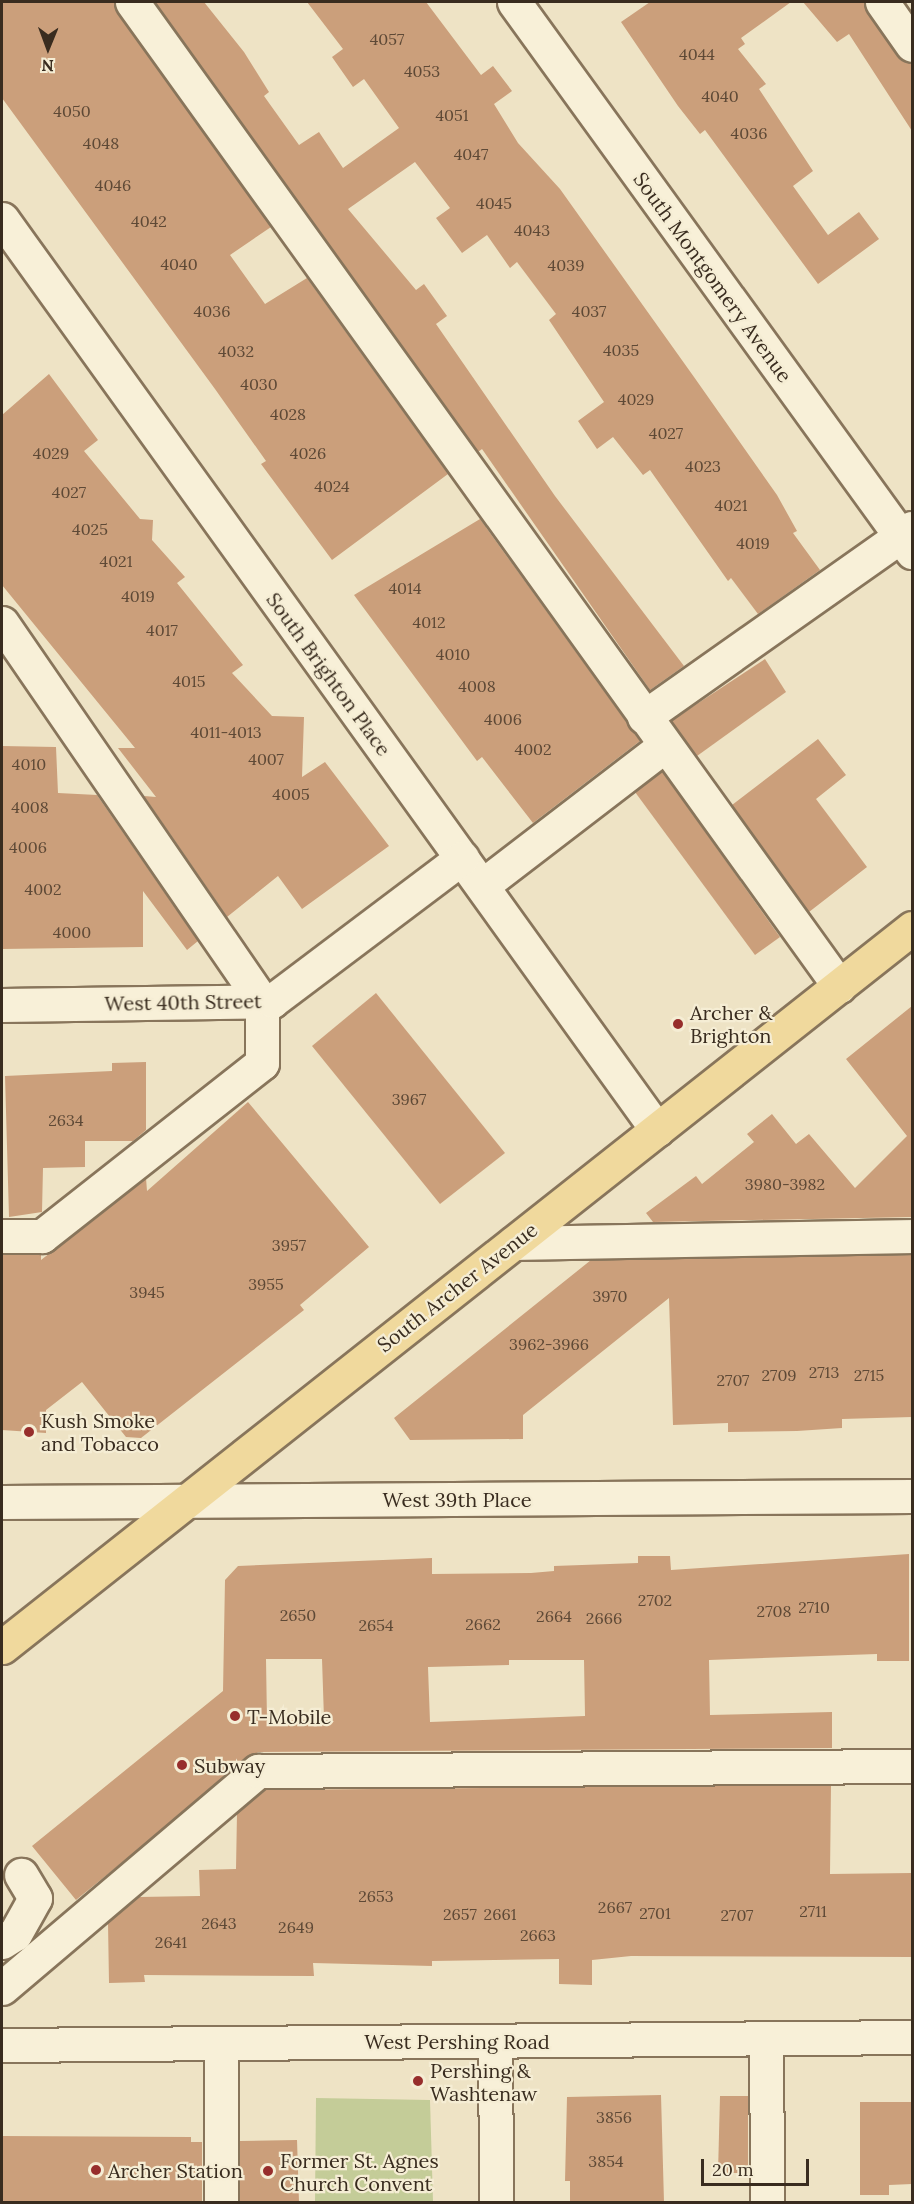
<!DOCTYPE html>
<style>
body{margin:0}
#map{position:relative;width:914px;height:2204px;overflow:hidden;background:#eee3c5;font-family:Lora,serif}
div>[style]{position:absolute}
.green>*{inset:0;background:#c4cc98}
.building>*{inset:0;background:#cb9f7b}
.roads{filter:drop-shadow(2px 0 #88755b) drop-shadow(-2px 0 #88755b) drop-shadow(0 2px #88755b) drop-shadow(0 -2px #88755b)}
.minor>*{height:33px;margin:-16.5px;padding:0 16.5px;transform-origin:16.5px;border-radius:16.5px;background:#f8f0d8}
.major>*{height:33px;margin:-16.5px;padding:0 16.5px;transform-origin:16.5px;border-radius:16.5px;background:#f0d99d}
.dots>*{width:16px;height:16px;translate:-50% -50%;box-sizing:border-box;border:3px solid #f5edd4;border-radius:50%}
span{translate:-50% -50%;white-space:nowrap;text-align:center;line-height:1.15;-webkit-text-stroke:4.5px #f5edd4;paint-order:stroke}
.number-label{font-size:16px;color:#5e4936}
.number-label span{-webkit-text-stroke-width:0}
.street-label{font-size:20px;color:#392c1f}
.poi-label{font-size:20px;color:#392c1f}
.left{translate:0 -50%;text-align:left}
.frame{position:absolute;inset:0;border:3px solid #392c1f;pointer-events:none}
.north{position:absolute;left:18px;top:18px;width:60px;height:60px;-webkit-text-stroke:4px #f5edd4;paint-order:stroke;rotate:181deg;font-size:16px;font-weight:700;line-height:24px;text-align:center;color:#392c1f}
.north::after{content:'';display:block;margin:auto;width:21px;height:27px;background:#392c1f;clip-path:polygon(50% 0,100% 100%,50% 72%,0 100%)}
.scale{position:absolute;left:701px;top:2159px;width:108px;height:27px;box-sizing:border-box;border:3px solid #392c1f;border-top:0;padding-left:8px;font-size:18px;line-height:21px;white-space:nowrap;color:#392c1f;-webkit-text-stroke:4px #f5edd4;paint-order:stroke}
</style>
<div id="map">
<div class="green">
<div style="clip-path:polygon(316px 2098px,430px 2100px,433px 2202px,315px 2202px)"></div>
</div>
<div class="building">
<div style="clip-path:polygon(2px 2px,114px 2px,271px 227px,230px 255px,265px 304px,307px 278px,448px 474px,332px 560px,261px 464px,266px 461px,215px 389px,2px 98px)"></div>
<div style="clip-path:polygon(155px 2px,204px 2px,244px 52px,269px 92px,264px 96px,299px 145px,319px 132px,343px 168px,399px 128px,364px 79px,353px 87px,332px 57px,343px 49px,307px 2px,426px 2px,481px 75px,493px 66px,512px 91px,494px 104px,518px 143px,560px 189px,694px 377px,777px 495px,797px 531px,793px 533px,820px 570px,758px 614px,731px 578px,728px 581px,650px 470px,643px 475px,613px 437px,597px 449px,578px 421px,604px 402px,549px 320px,556px 314px,517px 262px,510px 268px,487px 235px,462px 253px,436px 218px,450px 208px,415px 162px,348px 209px,416px 290px,424px 284px,447px 316px,436px 324px,555px 496px,684px 666px,650px 690px,482px 449px,478px 452px)"></div>
<div style="clip-path:polygon(650px 2px,791px 2px,741px 38px,745px 44px,738px 49px,766px 84px,759px 89px,813px 171px,793px 186px,828px 235px,859px 212px,879px 239px,818px 284px,705px 130px,700px 134px,678px 106px,621px 22px)"></div>
<div style="clip-path:polygon(803px 2px,864px 2px,897px 56px,912px 64px,912px 131px,849px 34px,837px 42px)"></div>
<div style="clip-path:polygon(49px 374px,98px 440px,84px 451px,140px 519px,153px 520px,152px 540px,185px 577px,177px 583px,243px 665px,232px 673px,272px 716px,304px 717px,302px 777px,325px 762px,389px 846px,302px 909px,278px 876px,227px 917px,144px 796px,156px 797px,118px 748px,135px 748px,2px 585px,2px 415px)"></div>
<div style="clip-path:polygon(480px 519px,640px 741px,533px 823px,482px 757px,477px 761px,354px 595px)"></div>
<div style="clip-path:polygon(765px 659px,786px 692px,697px 756px,671px 721px)"></div>
<div style="clip-path:polygon(818px 739px,846px 775px,816px 799px,867px 867px,809px 912px,732px 805px)"></div>
<div style="clip-path:polygon(2px 746px,56px 747px,58px 793px,97px 795px,198px 941px,187px 950px,143px 891px,143px 947px,2px 949px)"></div>
<div style="clip-path:polygon(662px 771px,780px 937px,755px 955px,635px 792px)"></div>
<div style="clip-path:polygon(376px 993px,505px 1153px,440px 1204px,312px 1046px)"></div>
<div style="clip-path:polygon(912px 1006px,912px 1217px,653px 1222px,646px 1213px,696px 1176px,702px 1184px,754px 1142px,747px 1134px,772px 1114px,796px 1144px,809px 1134px,855px 1188px,907px 1136px,846px 1059px)"></div>
<div style="clip-path:polygon(146px 1062px,146px 1130px,133px 1141px,85px 1141px,85px 1167px,43px 1168px,42px 1212px,9px 1217px,5px 1076px,112px 1071px,112px 1063px)"></div>
<div style="clip-path:polygon(248px 1102px,369px 1247px,300px 1305px,304px 1310px,141px 1438px,126px 1437px,82px 1382px,46px 1410px,46px 1433px,2px 1430px,2px 1255px,41px 1255px,41px 1260px,146px 1178px,147px 1191px)"></div>
<div style="clip-path:polygon(912px 1255px,912px 1417px,842px 1419px,842px 1428px,797px 1431px,728px 1432px,728px 1423px,673px 1425px,669px 1298px,523px 1415px,523px 1439px,410px 1440px,394px 1418px,591px 1260px)"></div>
<div style="clip-path:polygon(evenodd,909px 1554px,909px 1661px,877px 1661px,877px 1654px,709px 1660px,710px 1715px,832px 1712px,832px 1748px,258px 1752px,76px 1900px,32px 1846px,223px 1691px,225px 1580px,238px 1566px,432px 1558px,432px 1574px,531px 1573px,554px 1571px,554px 1566px,638px 1563px,638px 1556px,670px 1556px,671px 1570px,909px 1554px,266px 1659px,322px 1659px,324px 1719px,267px 1721px,266px 1659px,909px 1554px,509px 1660px,584px 1660px,585px 1716px,430px 1722px,428px 1667px,509px 1665px,509px 1660px)"></div>
<div style="clip-path:polygon(831px 1785px,830px 1874px,912px 1873px,912px 1957px,631px 1956px,592px 1960px,592px 1985px,559px 1984px,559px 1959px,432px 1961px,432px 1966px,313px 1963px,314px 1976px,144px 1975px,145px 1982px,109px 1983px,108px 1923px,139px 1897px,200px 1896px,199px 1870px,236px 1869px,237px 1813px,265px 1790px)"></div>
<div style="clip-path:polygon(661px 2095px,664px 2202px,570px 2202px,570px 2181px,565px 2181px,567px 2097px)"></div>
<div style="clip-path:polygon(720px 2096px,748px 2096px,748px 2173px,718px 2173px)"></div>
<div style="clip-path:polygon(860px 2102px,912px 2102px,912px 2184px,889px 2185px,889px 2195px,860px 2195px)"></div>
<div style="clip-path:polygon(2px 2136px,191px 2137px,191px 2142px,202px 2142px,202px 2202px,2px 2202px)"></div>
<div style="clip-path:polygon(297px 2140px,299px 2202px,240px 2202px,240px 2141px)"></div>
</div>
<div class="roads">
<div class="minor">
<div style="left:132px;top:2px;width:1212px;rotate:54.3deg"></div>
<div style="left:514px;top:2px;width:679px;rotate:54.11deg"></div>
<div style="left:882px;top:2px;width:52px;rotate:55.1deg"></div>
<div style="left:2px;top:219px;width:1122px;rotate:54.28deg"></div>
<div style="left:2px;top:623px;width:459px;rotate:55.5deg"></div>
<div style="left:262px;top:1001px;width:62px;rotate:90deg"></div>
<div style="left:262px;top:1063px;width:280px;rotate:141.8deg"></div>
<div style="left:42px;top:1236px;width:40px;rotate:180deg"></div>
<div style="left:644px;top:717px;width:328px;rotate:-35.2deg"></div>
<div style="left:483px;top:885px;width:228px;rotate:-37.5deg"></div>
<div style="left:2px;top:1005px;width:270px;rotate:-0.8deg"></div>
<div style="left:272px;top:1001px;width:238px;rotate:-37deg"></div>
<div style="left:514px;top:1243px;width:398px;rotate:-1deg"></div>
<div style="left:2px;top:1502px;width:910px;rotate:-0.38deg"></div>
<div style="left:2px;top:1942px;width:15px;rotate:-32deg"></div>
<div style="left:15px;top:1934px;width:41px;rotate:-60.9deg"></div>
<div style="left:35px;top:1898px;width:27px;rotate:-121deg"></div>
<div style="left:2px;top:1988px;width:336px;rotate:-40.3deg"></div>
<div style="left:258px;top:1771px;width:654px;rotate:-0.44deg"></div>
<div style="left:766px;top:2039px;width:163px;rotate:89.6deg"></div>
<div style="left:495px;top:2041px;width:161px;rotate:89.6deg"></div>
<div style="left:221px;top:2043px;width:159px;rotate:90deg"></div>
<div style="left:2px;top:2045px;width:910px;rotate:-0.5deg"></div>
</div>
<div class="major">
<div style="left:2px;top:1647px;width:1160px;rotate:-38.31deg"></div>
</div>
</div>
<div class="dots">
<div style="left:678px;top:1024px;background:#972e2c"></div>
<div style="left:29px;top:1432px;background:#972e2c"></div>
<div style="left:235px;top:1716px;background:#972e2c"></div>
<div style="left:182px;top:1765px;background:#972e2c"></div>
<div style="left:418px;top:2081px;background:#972e2c"></div>
<div style="left:96px;top:2170px;background:#972e2c"></div>
<div style="left:268px;top:2171px;background:#972e2c"></div>
</div>
<div class="number-label">
<span style="left:387px;top:39px">4057</span>
<span style="left:697px;top:54px">4044</span>
<span style="left:422px;top:71px">4053</span>
<span style="left:720px;top:96px">4040</span>
<span style="left:72px;top:111px">4050</span>
<span style="left:452px;top:115px">4051</span>
<span style="left:749px;top:133px">4036</span>
<span style="left:101px;top:143px">4048</span>
<span style="left:471px;top:154px">4047</span>
<span style="left:113px;top:185px">4046</span>
<span style="left:494px;top:203px">4045</span>
<span style="left:149px;top:221px">4042</span>
<span style="left:532px;top:230px">4043</span>
<span style="left:179px;top:264px">4040</span>
<span style="left:566px;top:265px">4039</span>
<span style="left:212px;top:311px">4036</span>
<span style="left:589px;top:311px">4037</span>
<span style="left:621px;top:350px">4035</span>
<span style="left:236px;top:351px">4032</span>
<span style="left:259px;top:384px">4030</span>
<span style="left:636px;top:399px">4029</span>
<span style="left:288px;top:414px">4028</span>
<span style="left:666px;top:433px">4027</span>
<span style="left:51px;top:453px">4029</span>
<span style="left:308px;top:453px">4026</span>
<span style="left:703px;top:466px">4023</span>
<span style="left:332px;top:486px">4024</span>
<span style="left:69px;top:492px">4027</span>
<span style="left:731px;top:505px">4021</span>
<span style="left:90px;top:529px">4025</span>
<span style="left:753px;top:543px">4019</span>
<span style="left:116px;top:561px">4021</span>
<span style="left:405px;top:588px">4014</span>
<span style="left:138px;top:596px">4019</span>
<span style="left:429px;top:622px">4012</span>
<span style="left:162px;top:630px">4017</span>
<span style="left:453px;top:654px">4010</span>
<span style="left:189px;top:681px">4015</span>
<span style="left:477px;top:686px">4008</span>
<span style="left:503px;top:719px">4006</span>
<span style="left:226px;top:732px">4011-4013</span>
<span style="left:533px;top:749px">4002</span>
<span style="left:266px;top:759px">4007</span>
<span style="left:29px;top:764px">4010</span>
<span style="left:291px;top:794px">4005</span>
<span style="left:30px;top:807px">4008</span>
<span style="left:28px;top:847px">4006</span>
<span style="left:43px;top:889px">4002</span>
<span style="left:72px;top:932px">4000</span>
<span style="left:409px;top:1099px">3967</span>
<span style="left:66px;top:1120px">2634</span>
<span style="left:785px;top:1184px">3980-3982</span>
<span style="left:289px;top:1245px">3957</span>
<span style="left:266px;top:1284px">3955</span>
<span style="left:147px;top:1292px">3945</span>
<span style="left:610px;top:1296px">3970</span>
<span style="left:549px;top:1344px">3962-3966</span>
<span style="left:824px;top:1372px">2713</span>
<span style="left:779px;top:1375px">2709</span>
<span style="left:869px;top:1375px">2715</span>
<span style="left:733px;top:1380px">2707</span>
<span style="left:655px;top:1600px">2702</span>
<span style="left:814px;top:1607px">2710</span>
<span style="left:774px;top:1611px">2708</span>
<span style="left:298px;top:1615px">2650</span>
<span style="left:554px;top:1616px">2664</span>
<span style="left:604px;top:1618px">2666</span>
<span style="left:483px;top:1624px">2662</span>
<span style="left:376px;top:1625px">2654</span>
<span style="left:376px;top:1896px">2653</span>
<span style="left:615px;top:1907px">2667</span>
<span style="left:813px;top:1911px">2711</span>
<span style="left:655px;top:1913px">2701</span>
<span style="left:460px;top:1914px">2657</span>
<span style="left:500px;top:1914px">2661</span>
<span style="left:737px;top:1915px">2707</span>
<span style="left:219px;top:1923px">2643</span>
<span style="left:296px;top:1927px">2649</span>
<span style="left:538px;top:1935px">2663</span>
<span style="left:171px;top:1942px">2641</span>
<span style="left:614px;top:2117px">3856</span>
<span style="left:606px;top:2161px">3854</span>
</div>
<div class="street-label">
<span style="left:713px;top:277px;rotate:54deg">South Montgomery Avenue</span>
<span style="left:329px;top:674px;rotate:54deg">South Brighton Place</span>
<span style="left:183px;top:1002px;rotate:-1deg">West 40th Street</span>
<span style="left:457px;top:1287px;rotate:-38deg">South Archer Avenue</span>
<span style="left:457px;top:1499px">West 39th Place</span>
<span style="left:457px;top:2041px">West Pershing Road</span>
</div>
<div class="poi-label">
<span class="left" style="left:690px;top:1024px">Archer &amp;<br>Brighton</span>
<span class="left" style="left:41px;top:1432px">Kush Smoke<br>and Tobacco</span>
<span class="left" style="left:247px;top:1716px">T-Mobile</span>
<span class="left" style="left:194px;top:1765px">Subway</span>
<span class="left" style="left:430px;top:2082px">Pershing &amp;<br>Washtenaw</span>
<span class="left" style="left:280px;top:2172px">Former St. Agnes<br>Church Convent</span>
<span class="left" style="left:108px;top:2170px">Archer Station</span>
</div>
<div class="frame"></div>
<div class="north">N</div>
<div class="scale">20 m</div>
</div>
